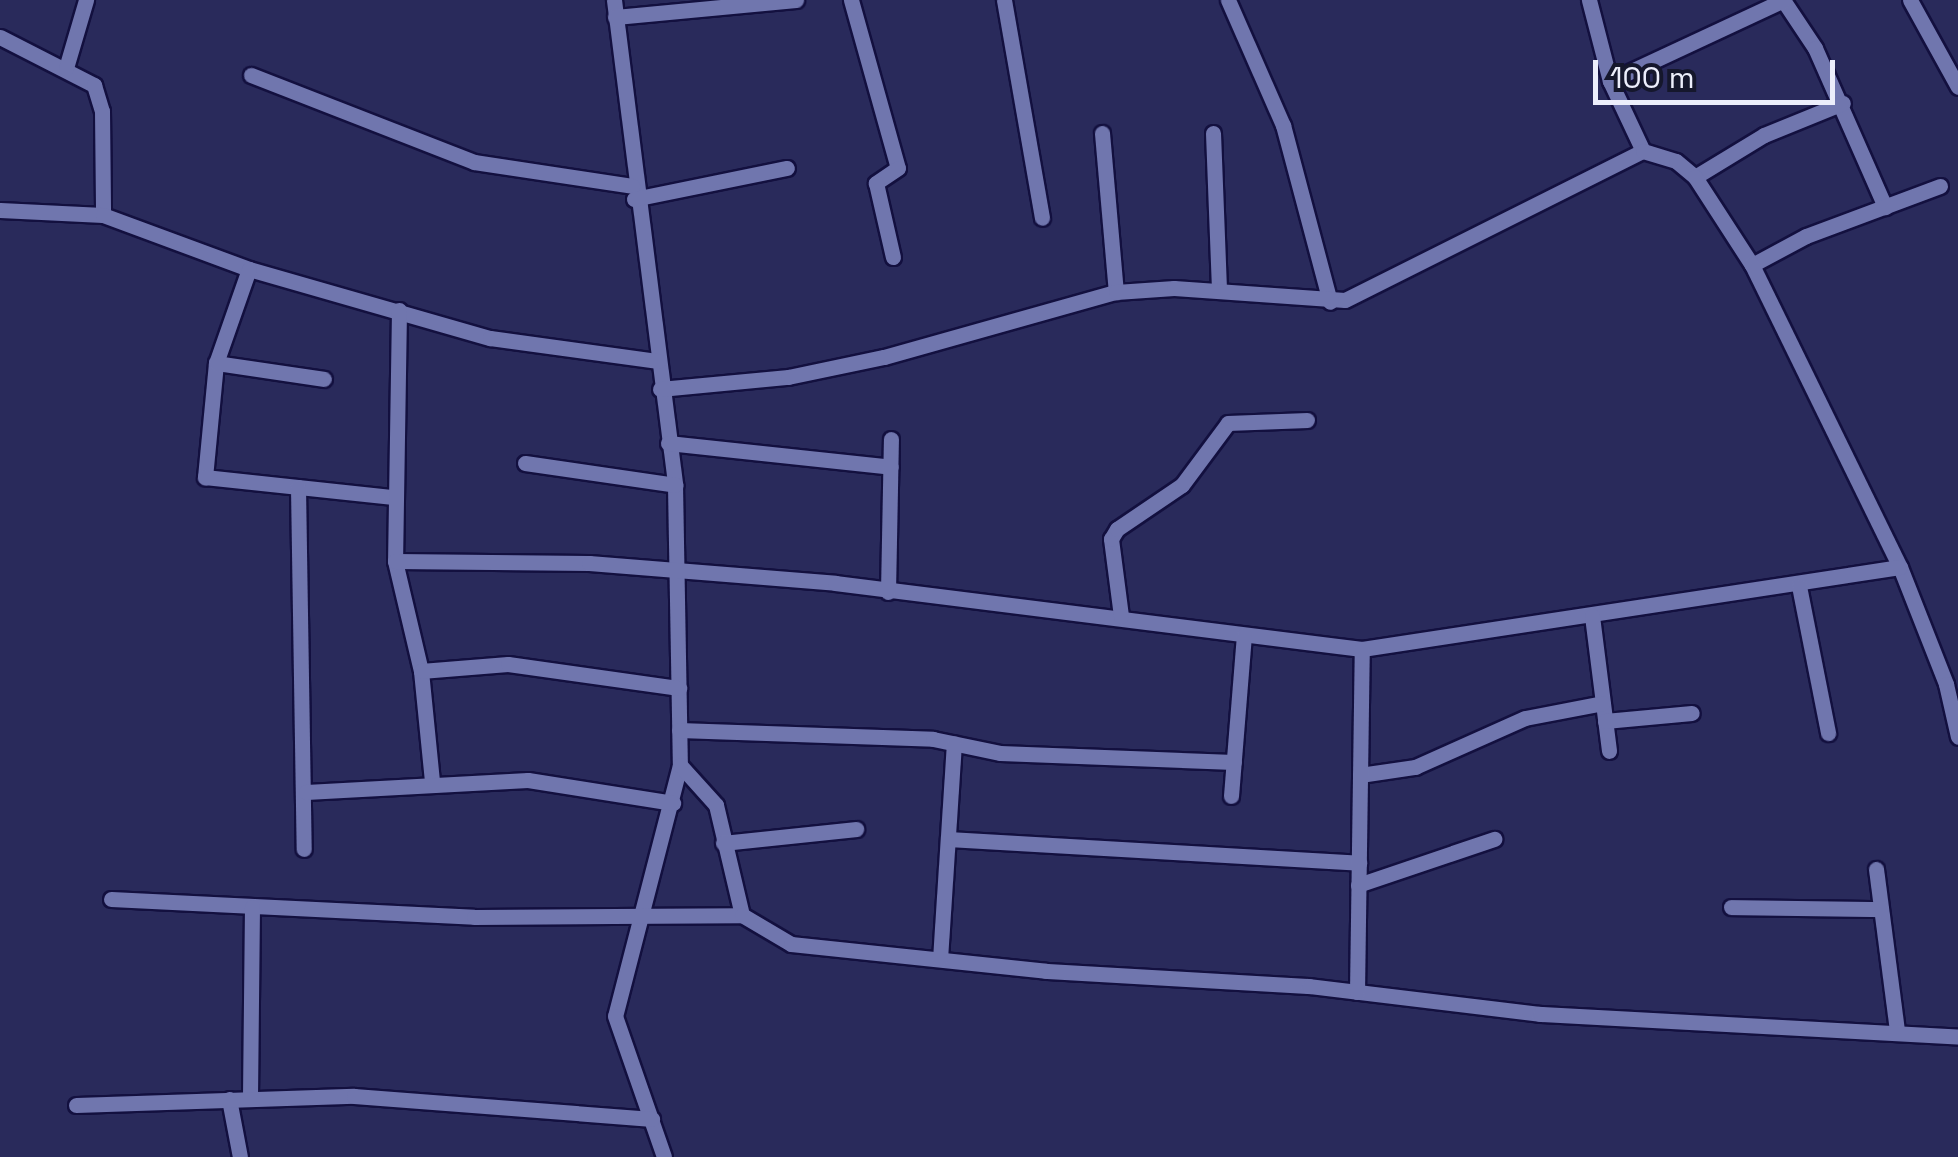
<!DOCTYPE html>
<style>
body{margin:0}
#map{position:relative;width:1958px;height:1157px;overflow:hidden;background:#292a5b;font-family:"Space Grotesk",sans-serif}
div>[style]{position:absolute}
.roads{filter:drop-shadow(2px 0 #13103f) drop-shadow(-2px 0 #13103f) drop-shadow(0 2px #13103f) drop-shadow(0 -2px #13103f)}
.minor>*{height:15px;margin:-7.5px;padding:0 7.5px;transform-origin:7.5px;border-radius:7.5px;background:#7076ae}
span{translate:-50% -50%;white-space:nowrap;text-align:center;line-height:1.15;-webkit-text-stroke:9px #15172c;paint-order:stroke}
.scale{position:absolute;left:1593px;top:60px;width:242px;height:45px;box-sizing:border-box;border:5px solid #eceefb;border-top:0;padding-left:12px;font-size:30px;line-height:35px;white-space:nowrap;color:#eceefb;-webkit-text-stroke:8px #15172c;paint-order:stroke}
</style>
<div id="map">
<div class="roads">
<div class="minor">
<div style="left:614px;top:0;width:489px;rotate:82.8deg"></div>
<div style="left:675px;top:485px;width:280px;rotate:89deg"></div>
<div style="left:680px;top:765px;width:259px;rotate:104.5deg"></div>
<div style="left:615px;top:1016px;width:149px;rotate:70.8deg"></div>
<div style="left:851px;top:0;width:174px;rotate:74.4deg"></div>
<div style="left:898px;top:168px;width:27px;rotate:146deg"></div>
<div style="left:876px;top:183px;width:76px;rotate:77.1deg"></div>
<div style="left:1004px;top:0;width:221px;rotate:80.1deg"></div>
<div style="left:1228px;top:0;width:137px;rotate:66.3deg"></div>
<div style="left:1283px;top:125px;width:183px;rotate:75.1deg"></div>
<div style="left:1589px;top:0;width:84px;rotate:75.5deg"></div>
<div style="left:1610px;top:81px;width:77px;rotate:64.8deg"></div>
<div style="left:1783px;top:0;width:58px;rotate:56.3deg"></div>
<div style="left:1815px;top:48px;width:174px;rotate:66.2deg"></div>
<div style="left:1910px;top:0;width:99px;rotate:61.1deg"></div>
<div style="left:615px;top:17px;width:182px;rotate:-5.4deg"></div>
<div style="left:0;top:37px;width:106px;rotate:27.1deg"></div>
<div style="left:94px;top:85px;width:27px;rotate:73deg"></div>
<div style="left:102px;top:111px;width:104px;rotate:89.4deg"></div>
<div style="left:66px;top:68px;width:71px;rotate:-73.6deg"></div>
<div style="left:251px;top:75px;width:239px;rotate:21.3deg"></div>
<div style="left:474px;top:162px;width:160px;rotate:8.6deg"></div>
<div style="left:1610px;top:81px;width:192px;rotate:-25deg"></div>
<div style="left:1102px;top:133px;width:160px;rotate:85deg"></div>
<div style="left:1213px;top:133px;width:158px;rotate:87.8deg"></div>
<div style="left:1695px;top:177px;width:81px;rotate:-31.3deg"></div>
<div style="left:1764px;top:135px;width:85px;rotate:-22.1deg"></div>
<div style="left:634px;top:199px;width:156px;rotate:-11.5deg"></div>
<div style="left:0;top:210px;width:103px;rotate:2.8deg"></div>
<div style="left:103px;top:215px;width:156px;rotate:20.3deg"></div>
<div style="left:249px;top:269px;width:251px;rotate:16deg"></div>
<div style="left:490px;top:338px;width:170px;rotate:7.8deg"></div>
<div style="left:1752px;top:265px;width:61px;rotate:-28.2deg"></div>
<div style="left:1806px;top:236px;width:143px;rotate:-20.5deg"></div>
<div style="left:249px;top:269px;width:100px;rotate:109.3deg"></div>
<div style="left:216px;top:363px;width:115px;rotate:95.5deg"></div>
<div style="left:205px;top:477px;width:189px;rotate:6.1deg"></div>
<div style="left:399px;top:310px;width:251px;rotate:90.9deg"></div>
<div style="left:395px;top:561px;width:113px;rotate:76.7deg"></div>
<div style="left:421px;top:671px;width:112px;rotate:84.3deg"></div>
<div style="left:216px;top:363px;width:109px;rotate:8.4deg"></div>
<div style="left:660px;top:389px;width:129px;rotate:-5.4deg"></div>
<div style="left:788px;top:377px;width:98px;rotate:-11.8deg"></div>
<div style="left:884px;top:357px;width:241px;rotate:-15.7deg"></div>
<div style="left:1116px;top:292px;width:58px;rotate:-3.9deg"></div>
<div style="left:1174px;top:288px;width:171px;rotate:4deg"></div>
<div style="left:1345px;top:300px;width:333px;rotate:-26.6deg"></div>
<div style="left:1643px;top:151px;width:34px;rotate:17deg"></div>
<div style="left:1676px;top:161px;width:25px;rotate:40deg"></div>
<div style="left:1695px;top:177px;width:105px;rotate:57.1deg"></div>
<div style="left:1752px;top:265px;width:336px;rotate:63.9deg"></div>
<div style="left:1900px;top:567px;width:126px;rotate:68.5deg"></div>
<div style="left:1946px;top:684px;width:54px;rotate:77.2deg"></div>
<div style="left:668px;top:443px;width:224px;rotate:6.1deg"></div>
<div style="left:525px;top:463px;width:152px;rotate:8.3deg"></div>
<div style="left:298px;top:487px;width:362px;rotate:89.1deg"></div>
<div style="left:395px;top:561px;width:194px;rotate:0.6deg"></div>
<div style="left:589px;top:563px;width:247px;rotate:4.6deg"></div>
<div style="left:835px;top:583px;width:531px;rotate:7.14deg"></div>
<div style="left:1362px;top:649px;width:544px;rotate:-8.67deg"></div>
<div style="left:1799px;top:586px;width:150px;rotate:78.8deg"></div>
<div style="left:888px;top:592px;width:153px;rotate:-88.9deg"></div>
<div style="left:1121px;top:616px;width:78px;rotate:-97.4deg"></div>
<div style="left:1111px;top:539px;width:12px;rotate:-59deg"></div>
<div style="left:1117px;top:529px;width:78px;rotate:-34.1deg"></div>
<div style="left:1182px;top:485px;width:77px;rotate:-53.4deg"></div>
<div style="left:1228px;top:423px;width:79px;rotate:-2.2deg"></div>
<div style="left:1592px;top:616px;width:136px;rotate:82.8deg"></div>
<div style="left:421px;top:671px;width:87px;rotate:-4.6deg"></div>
<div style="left:508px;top:664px;width:173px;rotate:8deg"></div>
<div style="left:1605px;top:721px;width:87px;rotate:-5.3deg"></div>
<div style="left:679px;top:730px;width:254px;rotate:2deg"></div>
<div style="left:933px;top:739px;width:68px;rotate:11.8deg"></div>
<div style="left:1000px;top:753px;width:234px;rotate:2.2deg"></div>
<div style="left:680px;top:765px;width:54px;rotate:48deg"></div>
<div style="left:716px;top:805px;width:113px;rotate:76.7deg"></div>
<div style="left:1360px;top:775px;width:56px;rotate:-8.3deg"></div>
<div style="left:1415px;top:767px;width:120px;rotate:-24deg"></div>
<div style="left:1525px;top:718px;width:79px;rotate:-10.9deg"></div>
<div style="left:306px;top:792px;width:222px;rotate:-3.1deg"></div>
<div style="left:528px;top:780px;width:147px;rotate:9deg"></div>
<div style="left:1231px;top:796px;width:161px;rotate:-85.4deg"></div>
<div style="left:948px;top:839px;width:412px;rotate:3.3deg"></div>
<div style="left:723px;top:843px;width:134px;rotate:-6deg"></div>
<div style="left:1876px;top:869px;width:163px;rotate:82.6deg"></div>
<div style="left:1358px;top:885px;width:144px;rotate:-18.7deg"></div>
<div style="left:111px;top:899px;width:363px;rotate:2.8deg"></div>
<div style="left:474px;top:917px;width:268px;rotate:-0.4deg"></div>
<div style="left:742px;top:915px;width:57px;rotate:30.6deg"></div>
<div style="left:791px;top:944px;width:256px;rotate:6deg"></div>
<div style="left:1046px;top:971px;width:263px;rotate:3.3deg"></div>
<div style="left:1309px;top:986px;width:233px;rotate:6.9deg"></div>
<div style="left:1540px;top:1014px;width:419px;rotate:3.1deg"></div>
<div style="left:1731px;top:907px;width:150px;rotate:0.8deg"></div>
<div style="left:940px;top:959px;width:216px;rotate:-86.3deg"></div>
<div style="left:1357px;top:992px;width:343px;rotate:-89.2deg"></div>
<div style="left:250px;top:1097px;width:190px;rotate:-89.4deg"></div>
<div style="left:229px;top:1099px;width:59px;rotate:79.3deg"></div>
<div style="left:76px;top:1105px;width:278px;rotate:-1.9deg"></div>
<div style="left:354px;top:1096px;width:299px;rotate:4.4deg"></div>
</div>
</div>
<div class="scale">100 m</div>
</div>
